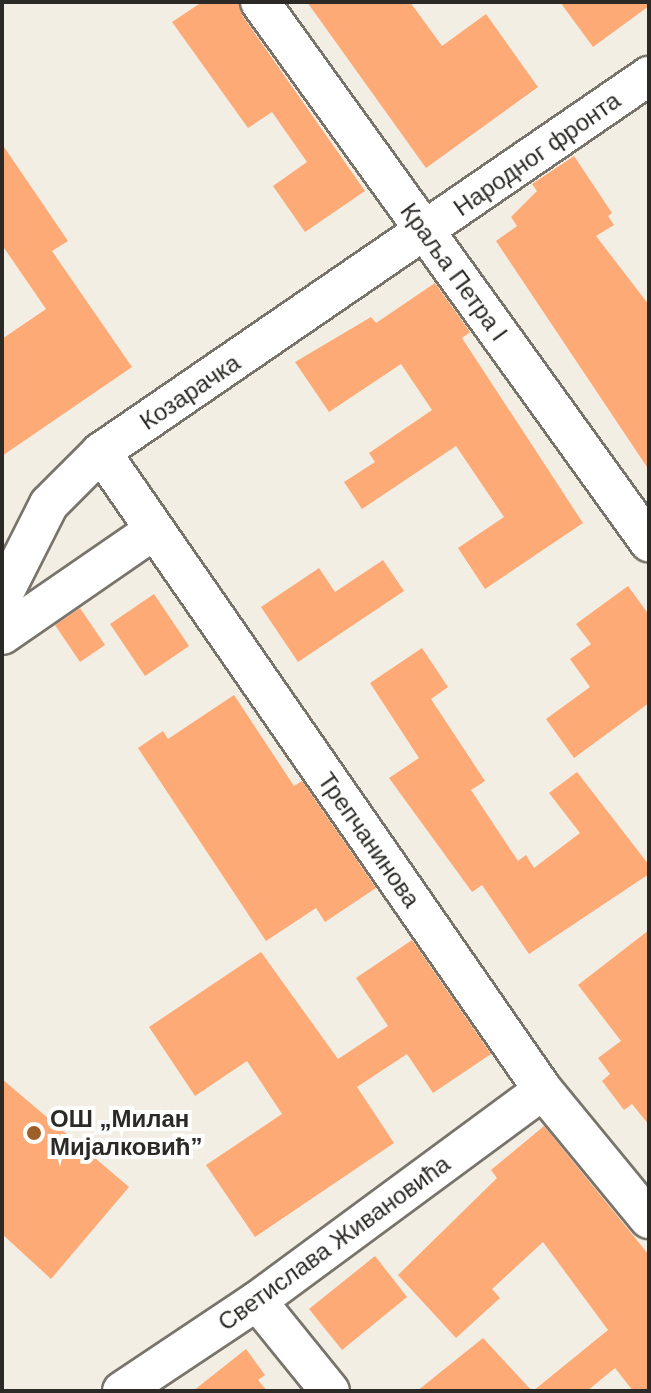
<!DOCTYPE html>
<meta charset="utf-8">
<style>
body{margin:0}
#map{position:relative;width:651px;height:1393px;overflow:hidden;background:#f3eee4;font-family:Arial,sans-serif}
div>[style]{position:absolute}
.building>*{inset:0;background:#feaa76}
.roads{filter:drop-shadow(2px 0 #78746b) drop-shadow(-2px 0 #78746b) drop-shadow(0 2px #78746b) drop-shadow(0 -2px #78746b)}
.minor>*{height:38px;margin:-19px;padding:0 19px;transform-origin:19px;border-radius:19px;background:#fff}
.dots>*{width:22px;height:22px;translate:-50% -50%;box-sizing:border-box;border:4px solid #fff;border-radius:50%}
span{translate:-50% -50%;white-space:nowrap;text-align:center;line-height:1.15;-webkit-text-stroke:8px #fff;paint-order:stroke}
.street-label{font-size:24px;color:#2b2a26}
.poi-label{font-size:24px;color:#2b2a26;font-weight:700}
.left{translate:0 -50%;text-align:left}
.frame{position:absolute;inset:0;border:4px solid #2b2a26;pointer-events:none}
</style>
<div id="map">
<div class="building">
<div style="clip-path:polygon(202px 2px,238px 2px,242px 15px,365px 191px,305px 232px,273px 186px,307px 162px,272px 112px,248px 128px,172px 22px)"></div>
<div style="clip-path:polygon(307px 2px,410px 2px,442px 46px,486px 14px,538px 87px,426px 168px)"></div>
<div style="clip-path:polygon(560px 2px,649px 2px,649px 6px,593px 47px)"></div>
<div style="clip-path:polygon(2px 144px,68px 241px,52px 251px,132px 367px,2px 456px,2px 339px,46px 309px,2px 245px)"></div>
<div style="clip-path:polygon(574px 156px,612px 213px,608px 216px,614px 225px,596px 236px,649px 305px,649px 470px,496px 241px,517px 226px,511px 217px,537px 191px,532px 184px)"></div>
<div style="clip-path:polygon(435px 283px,470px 332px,462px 338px,583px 523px,485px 589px,458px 548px,504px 517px,456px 446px,362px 509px,344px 482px,375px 462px,369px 453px,432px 410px,401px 364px,329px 412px,295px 362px,371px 317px,376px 323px)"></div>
<div style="clip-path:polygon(383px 560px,404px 591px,298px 662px,261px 607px,319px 568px,335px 592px)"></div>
<div style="clip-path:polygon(628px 586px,649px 615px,649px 703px,574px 758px,546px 719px,590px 687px,570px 659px,591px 644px,576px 624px)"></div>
<div style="clip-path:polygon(154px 594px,189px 646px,145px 676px,110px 624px)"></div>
<div style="clip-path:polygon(80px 608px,105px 645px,80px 662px,55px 625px)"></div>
<div style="clip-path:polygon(422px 648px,448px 687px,431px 699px,485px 781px,471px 790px,518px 861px,526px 855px,534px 868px,580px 833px,549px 793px,577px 772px,649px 865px,649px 874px,529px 954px,482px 885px,472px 892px,389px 778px,419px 758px,370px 683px)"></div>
<div style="clip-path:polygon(234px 695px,294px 786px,302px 781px,376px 888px,325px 922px,316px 908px,266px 941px,138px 748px,163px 731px,168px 739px)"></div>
<div style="clip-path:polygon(649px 930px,649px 1125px,632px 1104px,624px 1110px,602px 1081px,610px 1074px,598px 1058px,621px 1041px,578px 985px)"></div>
<div style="clip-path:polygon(412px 940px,491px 1054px,433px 1093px,407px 1054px,357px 1087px,394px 1143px,255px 1237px,206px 1165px,282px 1114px,247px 1061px,195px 1096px,149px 1027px,261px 952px,338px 1059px,388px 1026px,356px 978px)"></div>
<div style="clip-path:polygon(2px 1079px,129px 1187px,51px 1279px,2px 1234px)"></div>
<div style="clip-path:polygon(544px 1126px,649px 1255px,649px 1391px,633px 1391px,615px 1368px,587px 1391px,533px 1391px,608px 1330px,543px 1242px,492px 1289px,500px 1298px,456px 1338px,398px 1275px,497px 1178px,491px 1170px)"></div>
<div style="clip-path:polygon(375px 1256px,407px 1297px,342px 1350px,309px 1309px)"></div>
<div style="clip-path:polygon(483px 1338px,532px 1391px,417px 1391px)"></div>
<div style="clip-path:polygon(246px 1349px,265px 1375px,258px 1380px,267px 1391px,193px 1391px)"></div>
</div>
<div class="roads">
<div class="minor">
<div style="left:260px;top:2px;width:666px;rotate:54.23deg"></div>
<div style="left:101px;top:452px;width:776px;rotate:55.29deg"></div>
<div style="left:543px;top:1090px;width:167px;rotate:50.6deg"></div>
<div style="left:2px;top:597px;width:104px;rotate:-63.2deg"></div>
<div style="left:49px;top:504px;width:74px;rotate:-45deg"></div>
<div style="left:101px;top:452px;width:665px;rotate:-34.46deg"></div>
<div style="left:2px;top:635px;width:183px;rotate:-34.6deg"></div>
<div style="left:257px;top:1301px;width:116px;rotate:51deg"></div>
<div style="left:122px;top:1391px;width:162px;rotate:-33.7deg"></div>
<div style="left:257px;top:1301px;width:355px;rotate:-36.4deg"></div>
</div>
</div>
<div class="dots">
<div style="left:34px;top:1133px;background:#9e5e28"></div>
</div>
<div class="street-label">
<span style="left:537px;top:154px;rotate:-35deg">Народног фронта</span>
<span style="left:454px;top:272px;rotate:54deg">Краља Петра I</span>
<span style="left:190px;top:392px;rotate:-34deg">Козарачка</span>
<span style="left:369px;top:840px;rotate:55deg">Трепчанинова</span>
<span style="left:334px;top:1243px;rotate:-36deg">Светислава Живановића</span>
</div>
<div class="poi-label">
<span class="left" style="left:50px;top:1133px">ОШ „Милан<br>Мијалковић”</span>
</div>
<div class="frame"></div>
</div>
